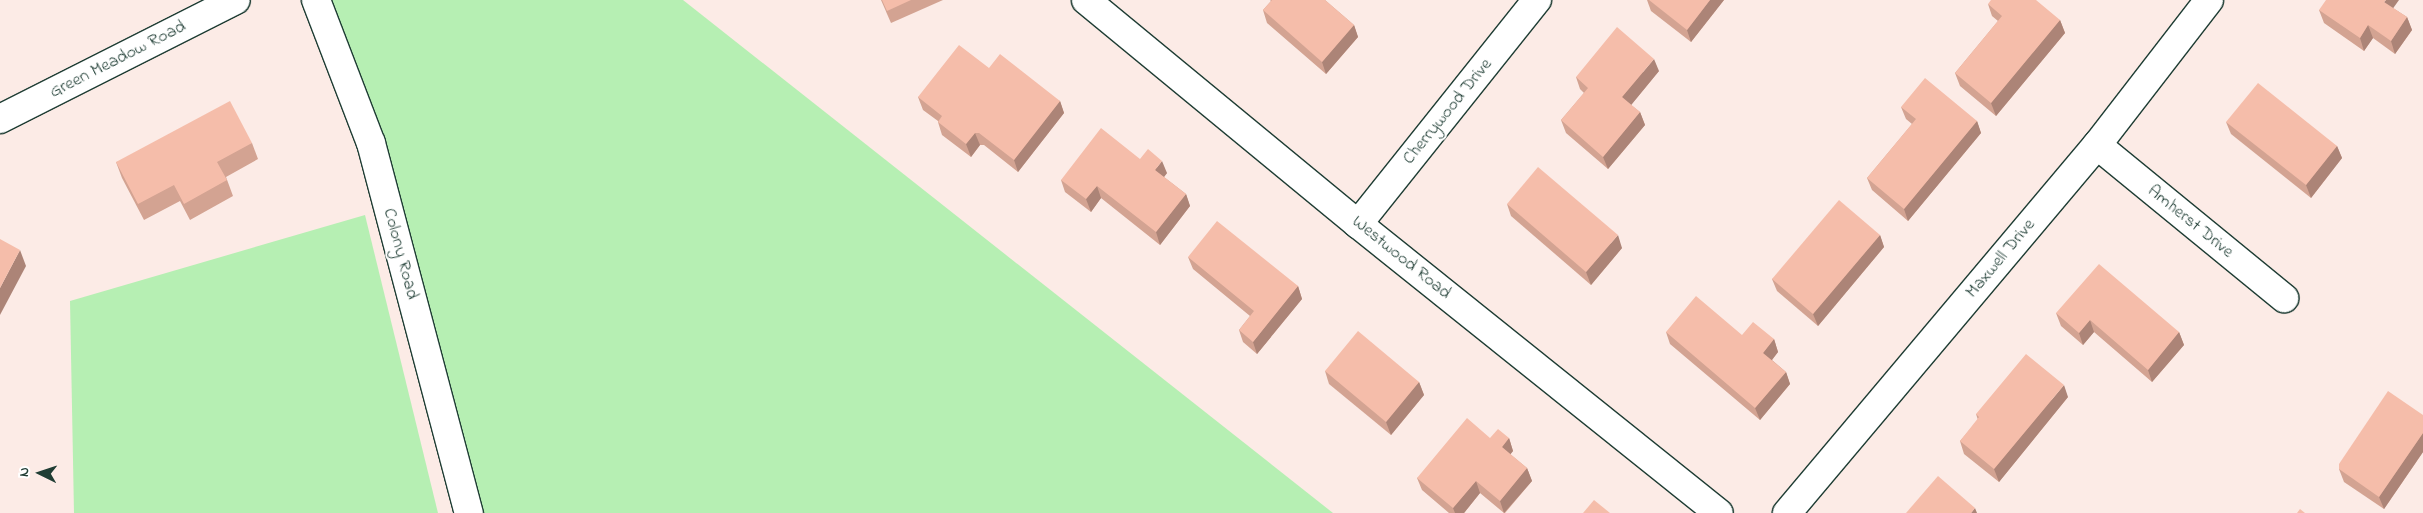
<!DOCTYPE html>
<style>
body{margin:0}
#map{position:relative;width:2423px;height:513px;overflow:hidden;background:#fcebe6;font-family:"Indie Flower",sans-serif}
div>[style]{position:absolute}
.green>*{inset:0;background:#b6efb3}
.roads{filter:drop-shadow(1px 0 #1f3d34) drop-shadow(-1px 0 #1f3d34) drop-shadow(0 1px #1f3d34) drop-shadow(0 -1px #1f3d34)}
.street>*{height:28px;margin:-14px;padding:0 14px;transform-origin:14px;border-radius:14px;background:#fff}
.wall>*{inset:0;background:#d3a392}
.shaded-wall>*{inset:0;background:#ac8477}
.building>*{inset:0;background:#f5bdaa}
span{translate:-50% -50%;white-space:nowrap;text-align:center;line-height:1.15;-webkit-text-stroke:4px #fff;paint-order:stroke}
.street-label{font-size:18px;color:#1f3d34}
.north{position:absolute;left:15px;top:448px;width:50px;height:50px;-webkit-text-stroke:4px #fff;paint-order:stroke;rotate:274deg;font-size:14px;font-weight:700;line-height:20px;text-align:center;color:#1f3d34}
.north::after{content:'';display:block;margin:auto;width:18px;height:22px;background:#1f3d34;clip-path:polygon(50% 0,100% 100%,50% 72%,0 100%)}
</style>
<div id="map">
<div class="green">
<div style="clip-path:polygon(316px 0,683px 0,1333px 513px,469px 513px)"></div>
<div style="clip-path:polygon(365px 215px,438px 513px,74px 513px,70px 301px)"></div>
</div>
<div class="roads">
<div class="street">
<div style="left:316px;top:0;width:153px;rotate:69deg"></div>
<div style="left:371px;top:143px;width:383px;rotate:75.2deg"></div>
<div style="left:1086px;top:0;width:352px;rotate:39.5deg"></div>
<div style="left:1358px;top:224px;width:462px;rotate:38.7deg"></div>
<div style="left:0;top:119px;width:264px;rotate:-26.8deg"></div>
<div style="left:2097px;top:145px;width:242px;rotate:39.3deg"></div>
<div style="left:1358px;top:224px;width:287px;rotate:-51.4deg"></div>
<div style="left:1787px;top:513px;width:481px;rotate:-49.9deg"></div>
<div style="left:2097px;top:145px;width:183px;rotate:-52.3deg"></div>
</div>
</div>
<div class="wall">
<div style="clip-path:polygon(881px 0,943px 0,891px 23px)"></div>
<div style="clip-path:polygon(1270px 0,1325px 0,1354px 25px,1358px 37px,1326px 74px,1267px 23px,1263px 10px,1271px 1px)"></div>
<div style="clip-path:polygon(1647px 0,1724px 0,1691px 42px,1651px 11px)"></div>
<div style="clip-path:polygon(1988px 4px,2060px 20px,2065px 33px,1996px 116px,1960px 86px,1955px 73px,1998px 21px,1992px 16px)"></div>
<div style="clip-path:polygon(2393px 8px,2407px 17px,2412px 30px,2395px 54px,2373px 38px,2364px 51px,2324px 23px,2319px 10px)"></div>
<div style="clip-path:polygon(989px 68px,1060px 101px,1064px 113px,1018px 172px,984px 145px,980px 145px,971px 157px,942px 135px,938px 122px,938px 121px,923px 110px,918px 97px)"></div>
<div style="clip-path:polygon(1659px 71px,1631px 105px,1640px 112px,1645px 125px,1608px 169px,1566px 133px,1561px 120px,1584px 93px,1580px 89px,1576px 77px)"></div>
<div style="clip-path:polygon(1901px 107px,1977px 121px,1981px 133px,1908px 221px,1872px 190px,1867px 178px,1912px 124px,1906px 119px)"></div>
<div style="clip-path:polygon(2226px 122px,2337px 146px,2342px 158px,2311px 198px,2231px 134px)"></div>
<div style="clip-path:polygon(252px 143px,258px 159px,226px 177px,233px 196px,190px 220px,180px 201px,144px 220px,122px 178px,116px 162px)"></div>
<div style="clip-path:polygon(1140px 159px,1167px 173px,1164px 177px,1186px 194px,1190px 206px,1160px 245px,1101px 198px,1091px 212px,1065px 192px,1061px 180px)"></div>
<div style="clip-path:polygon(1507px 204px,1622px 248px,1591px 285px,1511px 216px)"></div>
<div style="clip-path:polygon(1880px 235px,1884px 247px,1818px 326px,1777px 291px,1772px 279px)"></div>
<div style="clip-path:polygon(1188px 257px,1298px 286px,1302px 299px,1257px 354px,1243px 342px,1239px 330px,1250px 316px,1193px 269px)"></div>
<div style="clip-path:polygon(2056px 313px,2179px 332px,2184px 345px,2152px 382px,2094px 332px,2083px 345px,2061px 326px)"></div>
<div style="clip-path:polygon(1666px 332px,1742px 335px,1774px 339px,1778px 352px,1772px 360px,1786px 372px,1790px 384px,1760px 420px,1670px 344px)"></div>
<div style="clip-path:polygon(1325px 371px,1419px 382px,1424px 395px,1391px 435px,1329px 384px)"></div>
<div style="clip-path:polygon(2068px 397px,1999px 482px,1964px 454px,1960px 441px,1978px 420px,1976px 414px)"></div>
<div style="clip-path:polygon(2423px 415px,2423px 452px,2384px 509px,2344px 482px,2339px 469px)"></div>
<div style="clip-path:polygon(1490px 438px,1509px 438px,1513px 451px,1510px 454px,1527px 468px,1532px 481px,1505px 513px,1504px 513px,1480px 493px,1464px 513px,1449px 513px,1422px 490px,1417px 478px)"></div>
</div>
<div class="shaded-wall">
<div style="clip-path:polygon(1710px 0,1724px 0,1691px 42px,1687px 30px)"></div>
<div style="clip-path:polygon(2386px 0,2399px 0,2389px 14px,2384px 2px)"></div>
<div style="clip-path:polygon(2407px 17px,2412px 30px,2395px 54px,2391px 41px)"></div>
<div style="clip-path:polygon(2060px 20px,2065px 33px,1996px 116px,1991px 103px)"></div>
<div style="clip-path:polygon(1354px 25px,1358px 37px,1326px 74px,1322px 62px)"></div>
<div style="clip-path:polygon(2368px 25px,2373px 38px,2364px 51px,2360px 38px)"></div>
<div style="clip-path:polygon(1654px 59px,1659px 71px,1627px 110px,1622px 97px)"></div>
<div style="clip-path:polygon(1060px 101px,1064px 113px,1018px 172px,1014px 160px)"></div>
<div style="clip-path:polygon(1640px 112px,1645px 125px,1608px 169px,1603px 157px)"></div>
<div style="clip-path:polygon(1977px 121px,1981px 133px,1908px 221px,1904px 209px)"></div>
<div style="clip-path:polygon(975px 133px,980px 145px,971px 157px,966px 144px)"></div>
<div style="clip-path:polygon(2337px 146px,2342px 158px,2311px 198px,2306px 185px)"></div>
<div style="clip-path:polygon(1162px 161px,1167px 173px,1160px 182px,1155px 170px)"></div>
<div style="clip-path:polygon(1097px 186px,1101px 198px,1091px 212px,1086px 199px)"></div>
<div style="clip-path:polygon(1186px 194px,1190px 206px,1160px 245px,1156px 232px)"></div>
<div style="clip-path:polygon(1618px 235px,1622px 248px,1591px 285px,1586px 272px)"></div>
<div style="clip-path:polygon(1880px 235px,1884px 247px,1818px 326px,1813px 314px)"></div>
<div style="clip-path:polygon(20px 250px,26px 266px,0 315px,0 288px)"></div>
<div style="clip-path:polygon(1298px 286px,1302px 299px,1257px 354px,1253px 342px)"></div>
<div style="clip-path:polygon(2090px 320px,2094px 332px,2083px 345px,2079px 333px)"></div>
<div style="clip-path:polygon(2179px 332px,2184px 345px,2152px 382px,2148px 370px)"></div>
<div style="clip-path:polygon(1774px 339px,1778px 352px,1768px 365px,1763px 353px)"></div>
<div style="clip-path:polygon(1786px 372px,1790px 384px,1760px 420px,1755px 408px)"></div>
<div style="clip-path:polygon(1419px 382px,1424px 395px,1391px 435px,1386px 422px)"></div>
<div style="clip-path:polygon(2064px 385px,2068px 397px,1999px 482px,1994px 469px)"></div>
<div style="clip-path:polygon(2423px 433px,2423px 452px,2384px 509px,2379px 497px)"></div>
<div style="clip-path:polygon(1509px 438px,1513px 451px,1506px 460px,1502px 447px)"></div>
<div style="clip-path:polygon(1527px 468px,1532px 481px,1504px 513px,1500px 501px)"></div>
<div style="clip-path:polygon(1476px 481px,1480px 493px,1464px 513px,1455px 513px,1453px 508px)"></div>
<div style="clip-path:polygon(1975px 508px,1977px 513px,1971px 513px)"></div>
</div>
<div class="building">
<div style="clip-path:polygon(882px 0,911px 0,887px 11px)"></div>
<div style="clip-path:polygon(1272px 0,1325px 0,1354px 25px,1322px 62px,1263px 10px)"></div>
<div style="clip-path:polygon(1649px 0,1710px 0,1687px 30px)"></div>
<div style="clip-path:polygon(1991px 0,2036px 0,2060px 20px,1991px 103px,1955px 73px,2002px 16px,1988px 4px)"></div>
<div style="clip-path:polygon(2326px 0,2386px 0,2384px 2px,2407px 17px,2391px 41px,2368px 25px,2360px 38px,2319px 10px)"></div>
<div style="clip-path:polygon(1617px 27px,1654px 59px,1622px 97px,1640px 112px,1603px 157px,1561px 120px,1588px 88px,1576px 77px)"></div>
<div style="clip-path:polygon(959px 45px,989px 68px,1000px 54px,1060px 101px,1014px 160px,979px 133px,975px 133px,966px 144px,938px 122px,942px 116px,918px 97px)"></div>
<div style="clip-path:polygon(1925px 78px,1977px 121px,1904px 209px,1867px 178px,1916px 119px,1901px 107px)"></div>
<div style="clip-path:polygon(2258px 83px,2337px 146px,2306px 185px,2226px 122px)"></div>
<div style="clip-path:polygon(230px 101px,252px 143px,217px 162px,227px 180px,184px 204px,174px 185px,138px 204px,116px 162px)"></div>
<div style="clip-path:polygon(1101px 128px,1140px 159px,1148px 149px,1162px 161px,1155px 170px,1186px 194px,1156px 232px,1097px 186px,1086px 199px,1061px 180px)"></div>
<div style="clip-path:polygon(1538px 167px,1618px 235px,1586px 272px,1507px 204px)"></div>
<div style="clip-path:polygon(1839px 200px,1880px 235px,1813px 314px,1772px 279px)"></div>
<div style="clip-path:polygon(1217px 221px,1298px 286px,1253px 342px,1239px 330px,1254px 311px,1188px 257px)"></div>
<div style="clip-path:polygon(0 239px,20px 250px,0 288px)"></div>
<div style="clip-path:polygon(2099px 264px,2179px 332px,2148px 370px,2090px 320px,2079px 333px,2056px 313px)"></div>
<div style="clip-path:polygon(1696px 296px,1742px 335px,1753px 322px,1774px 339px,1763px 353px,1786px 372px,1755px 408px,1666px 332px)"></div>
<div style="clip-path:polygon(1358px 331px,1419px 382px,1386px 422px,1325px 371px)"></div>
<div style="clip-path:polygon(2026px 354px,2064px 385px,1994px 469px,1960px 441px,1979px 417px,1976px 414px)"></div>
<div style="clip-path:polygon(2388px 391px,2423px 415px,2423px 433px,2379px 497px,2339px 469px,2339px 464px)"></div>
<div style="clip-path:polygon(1467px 418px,1490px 438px,1498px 429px,1509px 438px,1502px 447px,1527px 468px,1500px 501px,1476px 481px,1453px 508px,1417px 478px)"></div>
<div style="clip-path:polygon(1938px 476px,1975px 508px,1971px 513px,1906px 513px)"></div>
<div style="clip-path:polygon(1594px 500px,1610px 513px,1583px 513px)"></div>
<div style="clip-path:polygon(2300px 509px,2305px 513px,2297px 513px)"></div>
</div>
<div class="street-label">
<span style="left:118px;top:60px;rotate:-27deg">Green Meadow Road</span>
<span style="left:1448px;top:112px;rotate:-51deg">Cherrywood Drive</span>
<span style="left:2190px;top:222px;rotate:39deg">Amherst Drive</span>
<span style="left:400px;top:254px;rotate:75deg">Colony Road</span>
<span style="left:1401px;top:258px;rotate:39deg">Westwood Road</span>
<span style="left:2001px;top:259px;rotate:-50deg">Maxwell Drive</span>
</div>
<div class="north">N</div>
</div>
